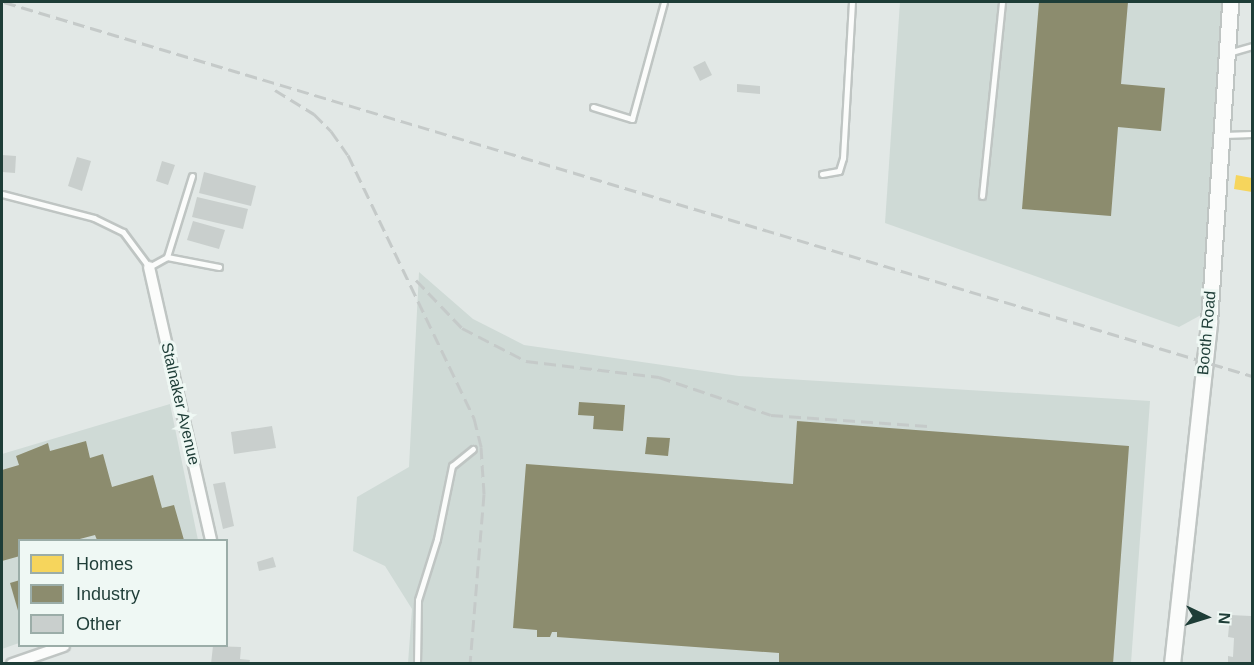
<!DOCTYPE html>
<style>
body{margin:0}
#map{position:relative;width:1254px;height:665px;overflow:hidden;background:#e2e8e6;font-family:Helvetica,sans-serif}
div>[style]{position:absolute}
.built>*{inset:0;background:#cfdad6}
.homes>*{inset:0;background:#f6d55c}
.industry>*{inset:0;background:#8c8c6e}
.building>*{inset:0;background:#c9cfcd}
.roads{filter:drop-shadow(2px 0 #bfc5c3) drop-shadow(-2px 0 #bfc5c3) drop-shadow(0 2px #bfc5c3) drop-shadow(0 -2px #bfc5c3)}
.lane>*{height:5px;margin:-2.5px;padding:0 2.5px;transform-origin:2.5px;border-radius:2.5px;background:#fbfcfb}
.street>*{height:10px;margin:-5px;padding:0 5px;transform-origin:5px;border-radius:5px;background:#fbfcfb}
.secondary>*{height:15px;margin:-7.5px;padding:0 7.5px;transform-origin:7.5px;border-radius:7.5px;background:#fbfcfb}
.rail>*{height:3px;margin-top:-1.5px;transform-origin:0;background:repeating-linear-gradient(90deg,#c5cac9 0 12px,transparent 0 18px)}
span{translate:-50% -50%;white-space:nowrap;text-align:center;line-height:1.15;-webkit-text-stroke:6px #eff8f4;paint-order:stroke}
.street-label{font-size:16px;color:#1e3d37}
.frame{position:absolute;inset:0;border:3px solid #1e3d37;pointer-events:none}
.legend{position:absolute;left:18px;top:539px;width:210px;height:108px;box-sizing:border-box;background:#eff8f4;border:2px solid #9bada8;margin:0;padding:8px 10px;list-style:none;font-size:18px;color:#1e3d37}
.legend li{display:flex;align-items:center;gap:12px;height:30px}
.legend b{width:30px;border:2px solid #9bada8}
.north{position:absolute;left:1176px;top:587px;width:60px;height:60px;-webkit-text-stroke:4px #eff8f4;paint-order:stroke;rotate:94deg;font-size:16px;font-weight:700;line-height:24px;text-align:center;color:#1e3d37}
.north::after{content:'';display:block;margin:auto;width:21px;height:27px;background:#1e3d37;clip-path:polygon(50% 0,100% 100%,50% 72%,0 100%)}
</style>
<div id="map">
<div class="built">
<div style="clip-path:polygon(900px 2px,1222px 2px,1201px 315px,1179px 327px,885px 223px)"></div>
<div style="clip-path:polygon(419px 272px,473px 319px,524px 345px,739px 376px,1150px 401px,1131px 663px,408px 663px,412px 609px,385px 566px,353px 551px,357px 497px,409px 467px)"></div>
<div style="clip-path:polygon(170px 404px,198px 540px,20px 540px,19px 643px,2px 649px,2px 454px)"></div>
</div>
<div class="homes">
<div style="clip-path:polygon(1236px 175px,1252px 178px,1252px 192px,1234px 189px)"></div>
</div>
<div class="industry">
<div style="clip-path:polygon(1039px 2px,1128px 2px,1121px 84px,1165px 88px,1161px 131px,1118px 127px,1111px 216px,1022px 209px)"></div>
<div style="clip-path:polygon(579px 402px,625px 405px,623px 431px,593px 429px,594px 416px,578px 415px)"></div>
<div style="clip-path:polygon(797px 421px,1129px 446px,1113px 664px,779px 664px,779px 653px,557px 637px,557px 632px,552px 632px,550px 637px,537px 637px,537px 630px,513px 628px,526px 464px,793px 484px)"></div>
<div style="clip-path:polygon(647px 437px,670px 438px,668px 456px,645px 454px)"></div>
<div style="clip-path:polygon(86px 441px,90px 458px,103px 454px,112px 487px,153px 475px,162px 508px,174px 505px,184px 540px,97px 540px,95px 535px,76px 540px,20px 540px,20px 556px,2px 561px,2px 470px,19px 465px,16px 456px,41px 446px,48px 443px,50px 451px)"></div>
<div style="clip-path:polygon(20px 580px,20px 613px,19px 614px,10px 583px)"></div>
</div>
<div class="building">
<div style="clip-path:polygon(705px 61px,712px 75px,700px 81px,693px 67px)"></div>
<div style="clip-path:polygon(737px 84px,760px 86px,760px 94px,737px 92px)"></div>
<div style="clip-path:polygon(2px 155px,16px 156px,15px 173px,2px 172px)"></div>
<div style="clip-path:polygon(77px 157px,91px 161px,82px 191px,68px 186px)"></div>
<div style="clip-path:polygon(162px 161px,175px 165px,168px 185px,156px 181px)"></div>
<div style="clip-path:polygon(204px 172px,256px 186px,251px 206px,199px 193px)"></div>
<div style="clip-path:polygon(197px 197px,248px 209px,243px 229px,192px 217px)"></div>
<div style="clip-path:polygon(193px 221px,225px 230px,219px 249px,187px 240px)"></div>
<div style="clip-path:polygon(272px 426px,276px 448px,234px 454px,231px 432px)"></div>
<div style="clip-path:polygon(225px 482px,234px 526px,223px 529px,213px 484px)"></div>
<div style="clip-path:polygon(273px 557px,276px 567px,259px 571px,257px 562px)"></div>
<div style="clip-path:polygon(1230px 615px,1251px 616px,1252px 664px,1228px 664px,1228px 656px,1233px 657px,1234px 638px,1228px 637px)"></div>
<div style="clip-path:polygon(213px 646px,241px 647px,240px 659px,250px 660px,249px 664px,211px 664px)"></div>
</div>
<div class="roads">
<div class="lane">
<div style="left:1228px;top:53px;width:25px;rotate:-16deg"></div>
<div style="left:593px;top:107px;width:41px;rotate:17.1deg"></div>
<div style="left:632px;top:119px;width:121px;rotate:-74.7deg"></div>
<div style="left:1224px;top:135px;width:28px;rotate:-2deg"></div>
<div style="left:822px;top:174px;width:17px;rotate:-10deg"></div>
<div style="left:839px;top:171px;width:14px;rotate:-73deg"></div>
<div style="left:843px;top:158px;width:156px;rotate:-86.7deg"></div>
<div style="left:192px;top:176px;width:85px;rotate:107.2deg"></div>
<div style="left:167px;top:257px;width:53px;rotate:10.9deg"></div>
<div style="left:2px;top:194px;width:95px;rotate:14.6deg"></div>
<div style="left:94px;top:218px;width:32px;rotate:26deg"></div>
<div style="left:123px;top:232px;width:44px;rotate:53.4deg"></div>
<div style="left:149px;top:267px;width:21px;rotate:-29deg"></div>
<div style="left:982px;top:196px;width:195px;rotate:-84.1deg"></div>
<div style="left:417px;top:664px;width:64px;rotate:-89.1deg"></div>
<div style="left:418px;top:600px;width:64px;rotate:-72.7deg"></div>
<div style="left:437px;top:539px;width:75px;rotate:-78.4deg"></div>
<div style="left:452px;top:466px;width:27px;rotate:-39deg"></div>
</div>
<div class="street">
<div style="left:149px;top:267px;width:280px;rotate:77.2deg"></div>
<div style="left:12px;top:664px;width:55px;rotate:-19.1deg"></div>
</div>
<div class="secondary">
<div style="left:1172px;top:664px;width:344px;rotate:-83.8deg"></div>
<div style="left:1209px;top:322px;width:321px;rotate:-86.2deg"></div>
</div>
</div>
<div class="rail">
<div style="left:4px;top:2px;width:1303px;rotate:16.68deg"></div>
<div style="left:275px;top:90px;width:46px;rotate:31.6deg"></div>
<div style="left:314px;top:114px;width:24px;rotate:45deg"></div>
<div style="left:331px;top:131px;width:29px;rotate:55deg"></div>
<div style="left:348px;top:155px;width:292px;rotate:64.4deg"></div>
<div style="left:474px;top:418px;width:30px;rotate:76deg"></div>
<div style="left:481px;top:447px;width:47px;rotate:86.3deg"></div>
<div style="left:484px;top:494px;width:171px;rotate:94.7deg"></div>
<div style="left:416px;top:280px;width:66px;rotate:46.2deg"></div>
<div style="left:462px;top:328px;width:72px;rotate:27.3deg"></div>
<div style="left:526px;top:361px;width:134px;rotate:6.9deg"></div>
<div style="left:659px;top:377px;width:118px;rotate:18.7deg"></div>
<div style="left:771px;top:415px;width:157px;rotate:4deg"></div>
</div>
<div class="street-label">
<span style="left:1207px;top:333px;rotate:-85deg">Booth Road</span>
<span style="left:180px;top:404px;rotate:77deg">Stalnaker Avenue</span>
</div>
<div class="frame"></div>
<ul class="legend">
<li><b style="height:16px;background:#f6d55c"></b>Homes</li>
<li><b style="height:16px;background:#8c8c6e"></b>Industry</li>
<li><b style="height:16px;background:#c9cfcd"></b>Other</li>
</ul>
<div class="north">N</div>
</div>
